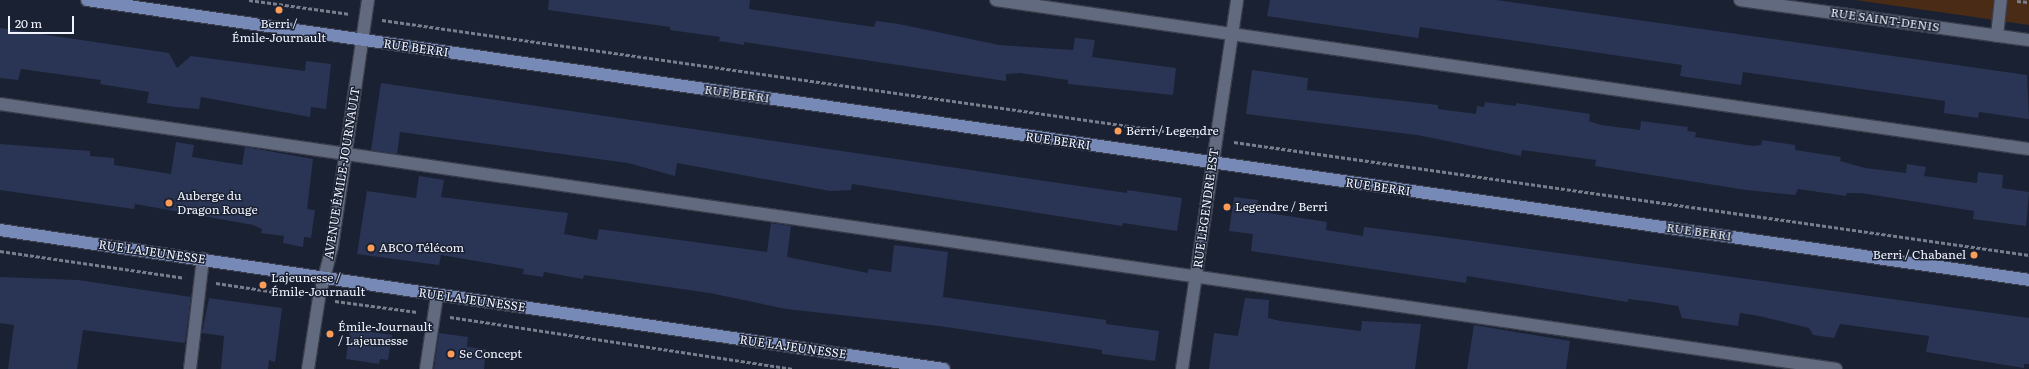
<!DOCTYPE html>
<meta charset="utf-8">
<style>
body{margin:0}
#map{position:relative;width:2029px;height:369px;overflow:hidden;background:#1a2132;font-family:Literata,serif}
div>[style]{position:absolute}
.green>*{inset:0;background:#4a2c16}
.building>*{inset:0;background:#2a3555}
.path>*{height:2.5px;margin-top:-1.25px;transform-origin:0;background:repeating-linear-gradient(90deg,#797e8c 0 4px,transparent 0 6px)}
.roads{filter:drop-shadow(1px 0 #3a3d4b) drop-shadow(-1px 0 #3a3d4b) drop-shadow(0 1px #3a3d4b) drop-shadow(0 -1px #3a3d4b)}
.minor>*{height:12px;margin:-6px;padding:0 6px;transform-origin:6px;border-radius:6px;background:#616a7e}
.major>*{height:12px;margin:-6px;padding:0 6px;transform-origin:6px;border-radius:6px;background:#7789b7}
.dots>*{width:11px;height:11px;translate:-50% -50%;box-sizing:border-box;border:2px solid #1a2132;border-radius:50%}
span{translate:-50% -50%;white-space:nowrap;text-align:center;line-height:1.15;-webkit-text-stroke:3px #1a2132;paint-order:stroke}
.street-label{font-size:12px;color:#f1f4fe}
.poi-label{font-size:12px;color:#f1f4fe}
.left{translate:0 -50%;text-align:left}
.right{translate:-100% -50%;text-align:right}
.scale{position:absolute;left:8px;top:16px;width:66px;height:18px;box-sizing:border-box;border:2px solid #f1f4fe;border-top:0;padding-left:5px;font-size:12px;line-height:14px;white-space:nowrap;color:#f1f4fe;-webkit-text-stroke:3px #1a2132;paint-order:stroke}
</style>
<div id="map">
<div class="green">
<div style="clip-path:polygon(1855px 0,2029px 0,2029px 25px,1981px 18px)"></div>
</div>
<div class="building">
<div style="clip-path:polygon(549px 0,750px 0,749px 9px,874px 27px,876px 21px,899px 24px,999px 45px,1073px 50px,1075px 38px,1095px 40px,1092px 57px,1176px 68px,1173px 95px,1068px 84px,1068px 80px,1020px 73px,1006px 74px,1006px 81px,744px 42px,744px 45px,719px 41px,720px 37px,670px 30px,670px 27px,548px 10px)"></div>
<div style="clip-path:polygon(1270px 0,1496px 0,2027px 75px,2029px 119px,1979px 112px,1978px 118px,1944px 113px,1945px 101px,1743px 72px,1741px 85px,1680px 76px,1682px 65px,1420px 27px,1418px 38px,1267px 16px)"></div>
<div style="clip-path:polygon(0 28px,169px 53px,177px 68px,191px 56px,305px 71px,306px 61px,331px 64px,326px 109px,311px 107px,310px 117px,201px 97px,199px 109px,175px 107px,147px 103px,149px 92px,100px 84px,101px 80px,21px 69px,18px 80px,0 78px)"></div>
<div style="clip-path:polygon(1252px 70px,1308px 78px,1307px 90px,1438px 105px,1438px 109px,1476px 114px,1477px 106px,1484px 107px,1485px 102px,1516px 106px,1516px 103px,1590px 114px,1589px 121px,1601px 125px,1640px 130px,1641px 121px,1688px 127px,1687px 131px,1696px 132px,1695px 137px,1753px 146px,1761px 145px,1762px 140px,1795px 145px,1795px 150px,1841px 157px,1840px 161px,1865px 168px,1906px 173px,1907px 164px,1926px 167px,1924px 176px,1977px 183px,1978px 172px,2003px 175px,2002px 188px,2029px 192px,2026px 226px,1973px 219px,1974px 211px,1861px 193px,1847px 193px,1846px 196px,1798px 189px,1795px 195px,1746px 190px,1595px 166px,1596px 160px,1522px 150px,1521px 156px,1417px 135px,1246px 114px)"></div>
<div style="clip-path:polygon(381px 83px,1127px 193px,1127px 190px,1182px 198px,1177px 231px,1123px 223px,1122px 226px,852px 184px,851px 190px,830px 191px,677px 163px,675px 176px,628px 163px,400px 132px,397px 154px,371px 150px)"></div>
<div style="clip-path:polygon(176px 142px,194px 145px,192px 157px,242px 165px,245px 147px,313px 159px,307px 209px,315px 210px,311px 238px,304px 237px,303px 247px,283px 243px,284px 236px,261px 233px,262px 229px,253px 225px,135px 204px,134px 209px,0 190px,0 144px,90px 151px,90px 156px,114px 158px,114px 165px,171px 174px)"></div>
<div style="clip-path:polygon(419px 176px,444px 180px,441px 197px,568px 213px,564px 234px,597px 240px,599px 229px,767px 252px,771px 223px,791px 226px,787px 257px,868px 273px,868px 269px,891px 272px,894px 245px,948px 252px,943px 297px,1106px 320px,1106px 324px,1159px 331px,1155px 361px,1102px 354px,1102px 350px,939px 326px,786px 309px,710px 293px,584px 275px,583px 279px,544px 272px,543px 277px,523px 274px,524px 269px,441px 255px,439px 265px,357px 254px,367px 191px,416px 198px)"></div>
<div style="clip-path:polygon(1234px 197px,1258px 200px,1256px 211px,1327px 222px,1326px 230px,1363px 236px,1364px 227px,1443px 237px,2029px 318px,2029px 364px,2024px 364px,2024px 368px,1926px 352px,1929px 336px,1840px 324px,1834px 338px,1813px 335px,1809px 328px,1759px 316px,1740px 313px,1738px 326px,1682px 318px,1678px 306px,1653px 302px,1628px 299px,1628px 302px,1467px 276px,1466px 283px,1251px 251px,1253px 234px,1229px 231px)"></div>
<div style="clip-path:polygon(0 277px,78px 280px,191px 297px,185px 343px,83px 330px,77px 369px,8px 369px,14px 325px,0 323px)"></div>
<div style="clip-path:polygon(209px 298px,282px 308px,275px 362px,269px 360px,268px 369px,221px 369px,224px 336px,202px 333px)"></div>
<div style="clip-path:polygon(1245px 298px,1269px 300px,1268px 318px,1280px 321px,1361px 331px,1362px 321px,1421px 324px,1415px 369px,1209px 369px,1214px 333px,1238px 336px)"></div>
<div style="clip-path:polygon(1474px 325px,1570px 341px,1566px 369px,1467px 369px)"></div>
<div style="clip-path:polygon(350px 329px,392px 335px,388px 360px,380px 359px,379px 364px,346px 359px)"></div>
<div style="clip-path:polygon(439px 333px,468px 337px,467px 347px,486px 349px,484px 369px,434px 369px)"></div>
</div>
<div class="path">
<div style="left:249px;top:0;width:102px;rotate:7.9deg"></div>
<div style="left:2017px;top:1px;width:12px;rotate:5deg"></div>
<div style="left:382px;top:20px;width:825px;rotate:8.08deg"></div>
<div style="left:1234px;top:142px;width:803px;rotate:8.09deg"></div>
<div style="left:0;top:251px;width:186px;rotate:8.3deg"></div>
<div style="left:216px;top:283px;width:87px;rotate:8.6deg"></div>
<div style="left:335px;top:301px;width:83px;rotate:7.6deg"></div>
<div style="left:450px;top:317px;width:347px;rotate:8.6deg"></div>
</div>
<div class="roads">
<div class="minor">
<div style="left:996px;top:0;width:1044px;rotate:8.21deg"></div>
<div style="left:1740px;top:0;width:292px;rotate:7.9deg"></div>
<div style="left:1997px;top:36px;width:36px;rotate:-84deg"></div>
<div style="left:0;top:104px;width:1855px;rotate:8.21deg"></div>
<div style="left:190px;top:369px;width:111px;rotate:-83.3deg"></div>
<div style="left:308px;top:369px;width:72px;rotate:-81.2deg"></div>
<div style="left:319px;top:298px;width:53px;rotate:-75.7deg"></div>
<div style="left:332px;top:247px;width:250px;rotate:-81.7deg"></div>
<div style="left:426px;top:369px;width:75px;rotate:-81.5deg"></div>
<div style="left:1182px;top:369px;width:373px;rotate:-81.5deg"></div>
</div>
<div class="major">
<div style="left:87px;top:0;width:1962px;rotate:8.2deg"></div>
<div style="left:0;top:230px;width:954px;rotate:8.38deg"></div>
</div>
</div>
<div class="dots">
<div style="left:279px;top:10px;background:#fd9c56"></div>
<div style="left:1118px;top:131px;background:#fd9c56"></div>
<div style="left:169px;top:203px;background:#fd9c56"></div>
<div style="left:1227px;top:207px;background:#fd9c56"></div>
<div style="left:371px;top:248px;background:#fd9c56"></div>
<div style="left:1974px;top:255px;background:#fd9c56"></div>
<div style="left:263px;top:285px;background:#fd9c56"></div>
<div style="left:330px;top:334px;background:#fd9c56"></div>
<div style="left:451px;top:354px;background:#fd9c56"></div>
</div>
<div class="street-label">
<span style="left:1885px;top:20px;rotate:8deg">RUE SAINT-DENIS</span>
<span style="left:416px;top:48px;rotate:8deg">RUE BERRI</span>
<span style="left:737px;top:94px;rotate:8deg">RUE BERRI</span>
<span style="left:1058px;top:141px;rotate:8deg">RUE BERRI</span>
<span style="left:342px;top:173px;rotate:-81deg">AVENUE ÉMILE-JOURNAULT</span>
<span style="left:1378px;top:187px;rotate:8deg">RUE BERRI</span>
<span style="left:1206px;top:208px;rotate:-82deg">RUE LEGENDRE EST</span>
<span style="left:1699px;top:232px;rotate:8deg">RUE BERRI</span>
<span style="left:152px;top:252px;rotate:8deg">RUE LAJEUNESSE</span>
<span style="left:472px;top:300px;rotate:8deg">RUE LAJEUNESSE</span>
<span style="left:793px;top:347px;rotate:8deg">RUE LAJEUNESSE</span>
</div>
<div class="poi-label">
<span style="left:279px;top:31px">Berri /<br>Émile-Journault</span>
<span class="left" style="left:1126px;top:131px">Berri / Legendre</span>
<span class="left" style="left:177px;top:203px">Auberge du<br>Dragon Rouge</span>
<span class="left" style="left:1235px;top:207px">Legendre / Berri</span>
<span class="left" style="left:379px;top:248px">ABCO Télécom</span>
<span class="right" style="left:1966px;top:255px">Berri / Chabanel</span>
<span class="left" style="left:271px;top:285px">Lajeunesse /<br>Émile-Journault</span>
<span class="left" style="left:338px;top:334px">Émile-Journault<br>/ Lajeunesse</span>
<span class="left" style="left:459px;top:354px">Se Concept</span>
</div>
<div class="scale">20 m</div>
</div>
